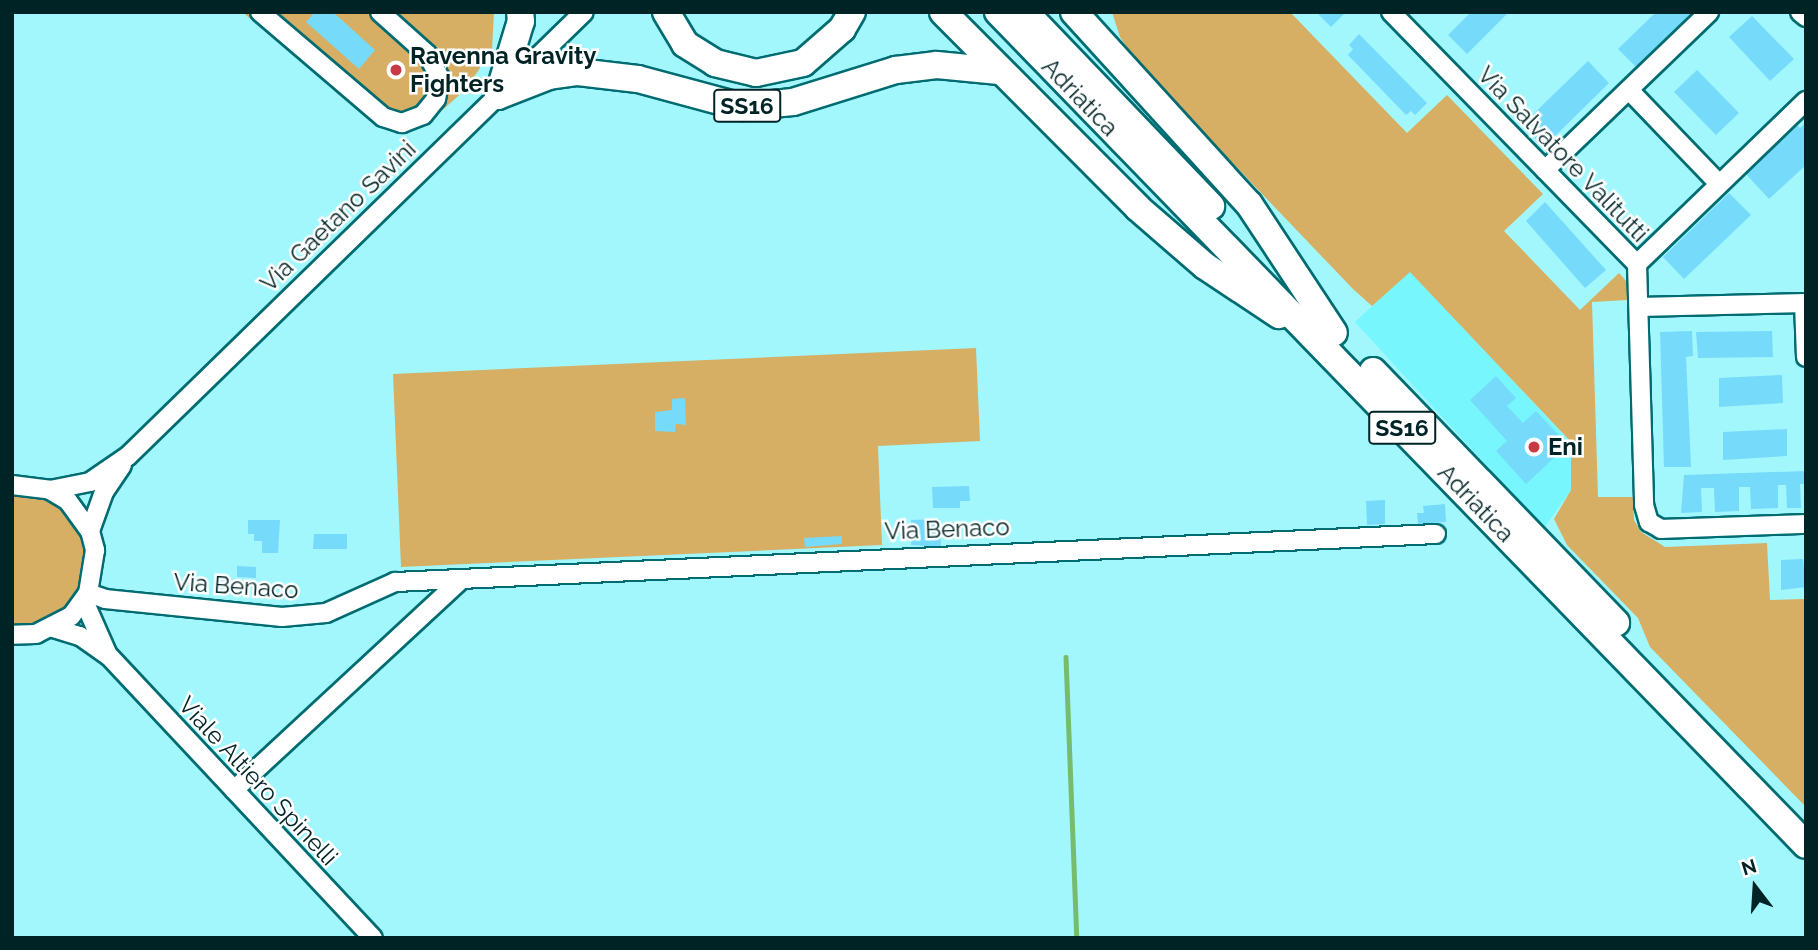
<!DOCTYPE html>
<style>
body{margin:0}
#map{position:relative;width:1818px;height:950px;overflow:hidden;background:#a2f7fd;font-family:Raleway,sans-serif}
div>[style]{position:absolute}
.built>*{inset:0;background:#77f6fe}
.green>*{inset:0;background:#d6ae64}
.stream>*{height:4.5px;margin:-2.25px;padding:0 2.25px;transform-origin:2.25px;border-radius:2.25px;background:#77bb6d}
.building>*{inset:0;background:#76dafa}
.roads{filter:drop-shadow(2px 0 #006c71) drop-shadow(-2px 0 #006c71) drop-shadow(0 2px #006c71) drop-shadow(0 -2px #006c71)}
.minor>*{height:18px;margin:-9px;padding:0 9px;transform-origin:9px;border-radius:9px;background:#fff}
.highway>*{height:26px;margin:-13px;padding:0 13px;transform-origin:13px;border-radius:13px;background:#fff}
.dots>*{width:19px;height:19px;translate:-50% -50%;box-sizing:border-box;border:4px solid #fff;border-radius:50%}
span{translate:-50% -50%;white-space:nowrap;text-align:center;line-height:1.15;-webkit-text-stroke:5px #fff;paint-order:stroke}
.shield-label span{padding:2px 5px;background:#fff;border:2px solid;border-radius:5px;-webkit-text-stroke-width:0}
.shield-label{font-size:23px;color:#002325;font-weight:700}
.poi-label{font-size:24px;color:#002325;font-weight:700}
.left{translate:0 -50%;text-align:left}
.street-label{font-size:24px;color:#002325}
.frame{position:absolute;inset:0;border:14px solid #002325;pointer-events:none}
.north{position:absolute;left:1720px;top:852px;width:70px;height:70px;-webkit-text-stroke:5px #fff;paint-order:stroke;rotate:343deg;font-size:19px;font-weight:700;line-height:28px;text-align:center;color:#002325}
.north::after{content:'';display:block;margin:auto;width:24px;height:32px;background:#002325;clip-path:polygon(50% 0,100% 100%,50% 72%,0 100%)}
</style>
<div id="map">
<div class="built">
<div style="clip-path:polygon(1410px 271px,1571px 443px,1571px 490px,1544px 528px,1355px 322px)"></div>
</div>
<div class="green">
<div style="clip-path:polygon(242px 12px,494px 12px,492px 50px,465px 90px,422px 128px,388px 127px)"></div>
<div style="clip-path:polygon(1112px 12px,1290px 12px,1407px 133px,1447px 95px,1543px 194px,1504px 231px,1580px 310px,1619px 273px,1627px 282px,1627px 300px,1592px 302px,1598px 497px,1633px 497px,1634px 520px,1641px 532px,1665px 547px,1767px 543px,1770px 600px,1806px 599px,1806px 807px,1650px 647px,1638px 618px,1567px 545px,1554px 519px,1571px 490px,1571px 442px,1410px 272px,1372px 306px,1352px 288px,1138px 64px,1120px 37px)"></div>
<div style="clip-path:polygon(976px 348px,980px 441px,878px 446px,882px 545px,401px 567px,393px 374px)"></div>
<div style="clip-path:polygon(12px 494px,35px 495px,55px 503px,72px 518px,83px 538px,87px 560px,82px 582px,71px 602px,54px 616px,34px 624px,12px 625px)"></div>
</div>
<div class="stream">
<div style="left:1066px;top:657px;width:281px;rotate:87.8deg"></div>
</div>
<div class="building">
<div style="clip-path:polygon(315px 12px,333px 12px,375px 50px,359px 69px,306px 22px)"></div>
<div style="clip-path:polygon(1316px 12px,1346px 12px,1331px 27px)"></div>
<div style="clip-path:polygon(1471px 12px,1509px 12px,1467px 54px,1448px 35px)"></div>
<div style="clip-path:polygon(1656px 12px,1692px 12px,1636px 67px,1618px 49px)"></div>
<div style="clip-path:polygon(1752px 16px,1794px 59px,1770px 81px,1729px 37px)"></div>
<div style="clip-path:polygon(1359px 34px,1427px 103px,1415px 115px,1411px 111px,1406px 115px,1348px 55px,1353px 49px,1349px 45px)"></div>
<div style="clip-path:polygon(1588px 61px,1609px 83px,1544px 147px,1522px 125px)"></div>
<div style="clip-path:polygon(1697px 70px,1739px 113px,1716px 135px,1674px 92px)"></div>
<div style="clip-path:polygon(1806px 123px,1806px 165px,1769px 199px,1744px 172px,1796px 124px,1800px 128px)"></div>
<div style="clip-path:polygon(1729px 193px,1751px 215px,1684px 279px,1663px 257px)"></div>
<div style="clip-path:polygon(1545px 202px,1606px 270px,1585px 288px,1526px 221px)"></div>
<div style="clip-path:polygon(1692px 331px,1693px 356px,1686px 357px,1691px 467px,1664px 467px,1660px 332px)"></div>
<div style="clip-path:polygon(1772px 331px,1773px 357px,1698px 358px,1696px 332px)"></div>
<div style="clip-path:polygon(1782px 375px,1783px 403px,1719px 407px,1719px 378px)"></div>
<div style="clip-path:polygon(1496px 376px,1516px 398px,1507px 406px,1523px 423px,1536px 411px,1568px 445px,1526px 484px,1496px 451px,1507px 441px,1470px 400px)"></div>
<div style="clip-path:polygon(685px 398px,686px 425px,676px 424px,675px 432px,655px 431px,655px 412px,672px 410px,672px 399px)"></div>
<div style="clip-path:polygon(1787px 429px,1787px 456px,1723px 460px,1723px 432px)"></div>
<div style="clip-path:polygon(1806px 471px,1806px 484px,1800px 484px,1801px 508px,1787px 508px,1786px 485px,1778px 485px,1778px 508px,1751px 509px,1750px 487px,1739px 487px,1739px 511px,1715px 512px,1714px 488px,1701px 488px,1702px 512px,1681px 513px,1684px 475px)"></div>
<div style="clip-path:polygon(969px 486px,970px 501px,960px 501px,960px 508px,933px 508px,932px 487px)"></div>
<div style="clip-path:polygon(1385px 500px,1385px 524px,1367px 525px,1366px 501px)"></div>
<div style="clip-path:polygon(1445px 504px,1446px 522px,1418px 524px,1417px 513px,1424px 513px,1423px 506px)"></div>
<div style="clip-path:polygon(940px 519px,941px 547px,911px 545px,911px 520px)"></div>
<div style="clip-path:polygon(248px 520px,280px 520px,278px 553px,262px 553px,262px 541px,254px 541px,254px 534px,248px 534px)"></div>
<div style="clip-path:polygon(314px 534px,347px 534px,347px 549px,313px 549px)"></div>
<div style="clip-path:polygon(842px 536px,842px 544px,805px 547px,804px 538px)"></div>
<div style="clip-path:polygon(1803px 559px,1806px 587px,1781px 590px,1781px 560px)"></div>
<div style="clip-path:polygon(237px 566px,256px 567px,256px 578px,237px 577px)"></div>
</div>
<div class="roads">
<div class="minor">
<div style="left:260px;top:12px;width:162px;rotate:40.5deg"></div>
<div style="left:383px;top:117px;width:20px;rotate:18deg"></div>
<div style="left:402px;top:123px;width:22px;rotate:-21deg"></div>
<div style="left:423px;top:115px;width:21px;rotate:-51deg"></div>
<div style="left:436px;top:99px;width:21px;rotate:-79deg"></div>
<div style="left:440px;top:78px;width:27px;rotate:-118deg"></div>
<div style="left:427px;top:54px;width:63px;rotate:-138.2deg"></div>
<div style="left:1391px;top:12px;width:352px;rotate:45.7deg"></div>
<div style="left:1637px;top:264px;width:241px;rotate:88.3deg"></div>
<div style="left:1644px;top:505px;width:18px;rotate:74deg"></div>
<div style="left:1649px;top:522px;width:14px;rotate:30deg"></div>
<div style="left:1661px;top:529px;width:145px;rotate:-2deg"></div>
<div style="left:1800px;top:12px;width:8px;rotate:40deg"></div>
<div style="left:1629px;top:90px;width:130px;rotate:46.2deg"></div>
<div style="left:1545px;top:170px;width:228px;rotate:-43.9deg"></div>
<div style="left:1637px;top:264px;width:235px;rotate:-44deg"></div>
<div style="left:1804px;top:303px;width:54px;rotate:87.9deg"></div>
<div style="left:1639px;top:307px;width:167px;rotate:-1.4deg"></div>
<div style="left:12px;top:485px;width:38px;rotate:7deg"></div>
<div style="left:50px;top:490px;width:21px;rotate:31deg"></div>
<div style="left:68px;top:501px;width:37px;rotate:54deg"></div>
<div style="left:90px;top:531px;width:20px;rotate:75deg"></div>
<div style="left:95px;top:550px;width:44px;rotate:99.2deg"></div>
<div style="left:88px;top:593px;width:29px;rotate:126deg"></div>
<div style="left:71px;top:616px;width:39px;rotate:153deg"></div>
<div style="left:36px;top:634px;width:24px;rotate:178deg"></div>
<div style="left:50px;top:490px;width:41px;rotate:-11.3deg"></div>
<div style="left:90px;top:482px;width:46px;rotate:-34.4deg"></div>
<div style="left:128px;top:456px;width:636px;rotate:-44.24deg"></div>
<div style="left:90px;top:531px;width:41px;rotate:-70.3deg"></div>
<div style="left:104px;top:492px;width:32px;rotate:-56deg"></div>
<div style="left:88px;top:593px;width:18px;rotate:19deg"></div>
<div style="left:105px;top:599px;width:178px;rotate:5.8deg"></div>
<div style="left:282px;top:617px;width:44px;rotate:-5.2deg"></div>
<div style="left:326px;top:613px;width:76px;rotate:-24.2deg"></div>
<div style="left:395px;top:582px;width:1042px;rotate:-2.64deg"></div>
<div style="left:84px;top:601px;width:57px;rotate:66.1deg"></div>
<div style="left:53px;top:628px;width:28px;rotate:17deg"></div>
<div style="left:80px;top:636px;width:35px;rotate:35deg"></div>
<div style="left:109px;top:656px;width:386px;rotate:46.9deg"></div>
<div style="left:234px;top:790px;width:308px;rotate:-42.8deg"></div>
</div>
<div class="highway">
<div style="left:666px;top:12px;width:37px;rotate:59deg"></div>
<div style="left:685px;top:44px;width:36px;rotate:32deg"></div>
<div style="left:715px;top:63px;width:42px;rotate:13.7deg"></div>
<div style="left:756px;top:73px;width:48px;rotate:-12deg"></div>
<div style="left:803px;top:63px;width:52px;rotate:-41.1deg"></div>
<div style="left:842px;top:29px;width:20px;rotate:-60deg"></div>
<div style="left:943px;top:12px;width:276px;rotate:45.1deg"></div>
<div style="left:1138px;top:208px;width:89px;rotate:40.9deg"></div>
<div style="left:1205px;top:266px;width:89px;rotate:33.5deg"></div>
<div style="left:998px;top:12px;width:1160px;rotate:45.87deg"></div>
<div style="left:1025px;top:12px;width:269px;rotate:46.2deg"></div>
<div style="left:1074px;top:12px;width:260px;rotate:47.7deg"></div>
<div style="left:1249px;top:204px;width:154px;rotate:56.6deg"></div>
<div style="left:498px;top:96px;width:55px;rotate:-21.4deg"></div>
<div style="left:549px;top:76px;width:29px;rotate:-8deg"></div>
<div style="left:578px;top:72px;width:60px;rotate:6.7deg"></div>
<div style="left:638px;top:79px;width:108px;rotate:15.1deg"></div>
<div style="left:742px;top:107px;width:51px;rotate:-5.6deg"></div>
<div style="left:793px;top:102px;width:108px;rotate:-17.3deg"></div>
<div style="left:896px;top:70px;width:41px;rotate:-7deg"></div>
<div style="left:937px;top:65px;width:62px;rotate:5.5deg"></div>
<div style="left:498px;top:96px;width:78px;rotate:-73deg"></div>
<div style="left:521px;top:21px;width:9px;rotate:-96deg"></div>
<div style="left:1373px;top:371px;width:350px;rotate:46deg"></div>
</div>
</div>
<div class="dots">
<div style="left:396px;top:70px;background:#ca3a45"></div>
<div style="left:1534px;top:447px;background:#ca3a45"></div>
</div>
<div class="shield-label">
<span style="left:747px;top:106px">SS16</span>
<span style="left:1402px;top:428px">SS16</span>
</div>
<div class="poi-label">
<span class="left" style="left:410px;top:70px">Ravenna Gravity<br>Fighters</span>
<span class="left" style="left:1548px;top:447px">Eni</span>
</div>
<div class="street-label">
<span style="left:1080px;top:97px;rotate:46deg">Adriatica</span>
<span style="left:1563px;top:154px;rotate:46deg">Via Salvatore Valitutti</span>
<span style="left:338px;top:216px;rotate:-44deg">Via Gaetano Savini</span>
<span style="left:1476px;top:503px;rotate:46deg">Adriatica</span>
<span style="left:947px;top:529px;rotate:-2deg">Via Benaco</span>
<span style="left:236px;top:586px;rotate:4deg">Via Benaco</span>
<span style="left:258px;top:781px;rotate:47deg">Viale Altiero Spinelli</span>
</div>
<div class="frame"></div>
<div class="north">N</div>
</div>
